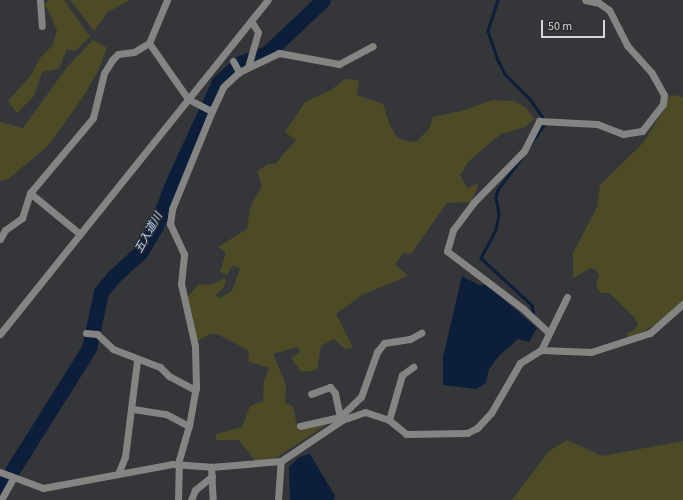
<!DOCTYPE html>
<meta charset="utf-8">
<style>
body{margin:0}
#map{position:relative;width:683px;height:500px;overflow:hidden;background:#353639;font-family:"Source Sans 3","Noto Sans JP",sans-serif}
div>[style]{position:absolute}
.green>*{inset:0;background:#4c4b26}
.water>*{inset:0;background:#0c1e39}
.stream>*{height:2.5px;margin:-1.25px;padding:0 1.25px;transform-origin:1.25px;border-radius:1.25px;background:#0c1e39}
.river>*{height:15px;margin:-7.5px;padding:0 7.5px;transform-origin:7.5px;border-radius:7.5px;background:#0c1e39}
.minor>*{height:7px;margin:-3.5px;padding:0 3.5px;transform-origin:3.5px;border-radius:3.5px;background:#848483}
span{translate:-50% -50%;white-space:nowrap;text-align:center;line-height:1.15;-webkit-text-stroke:3px #2b2c2e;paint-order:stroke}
.water-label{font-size:11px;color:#b2d1fc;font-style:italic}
.scale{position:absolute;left:541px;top:20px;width:64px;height:18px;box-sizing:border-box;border:2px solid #d6d6d8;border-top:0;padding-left:5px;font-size:12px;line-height:14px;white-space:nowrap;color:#d6d6d8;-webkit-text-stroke:3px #2b2c2e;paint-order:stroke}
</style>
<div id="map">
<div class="green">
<div style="clip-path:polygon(49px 0,64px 0,90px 37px,75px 51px,67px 49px,59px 69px,42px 72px,34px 96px,17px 113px,8px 101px,32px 74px,40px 58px,53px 45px,57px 30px,45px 4px)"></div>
<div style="clip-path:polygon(70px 0,130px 0,108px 12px,94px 31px)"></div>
<div style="clip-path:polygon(93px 40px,107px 48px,99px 69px,83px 97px,49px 145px,7px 180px,0 181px,0 122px,23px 128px,67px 67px)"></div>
<div style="clip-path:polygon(345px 79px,359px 80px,357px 95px,383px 104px,390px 125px,396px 136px,402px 140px,416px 142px,429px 129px,433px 117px,465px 110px,492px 100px,514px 101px,526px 108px,534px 119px,525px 127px,501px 134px,469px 161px,460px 175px,467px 188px,479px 183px,471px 202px,447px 203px,411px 254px,403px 253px,395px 264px,408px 276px,362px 295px,336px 314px,353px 348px,345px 349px,334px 339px,321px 346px,317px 370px,301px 372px,291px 358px,300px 352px,297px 347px,273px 354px,286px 385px,285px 403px,293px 406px,298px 430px,329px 423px,271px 461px,256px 462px,239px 440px,216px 440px,216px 434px,242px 427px,250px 406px,263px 401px,264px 381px,269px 368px,249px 362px,248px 350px,219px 335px,210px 334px,195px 342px,186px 299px,199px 284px,209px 285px,226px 278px,224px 287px,215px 296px,220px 298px,232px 291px,240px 268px,232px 266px,227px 275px,220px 272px,226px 253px,218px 247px,247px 229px,250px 208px,262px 185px,257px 171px,268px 164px,275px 164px,296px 140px,285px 132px,305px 102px,331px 90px)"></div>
<div style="clip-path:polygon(679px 95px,683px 98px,683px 301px,652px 327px,628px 338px,627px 333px,635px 330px,638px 324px,634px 317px,609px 293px,601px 293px,596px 286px,599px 275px,596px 270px,591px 268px,573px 278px,573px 253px,597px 207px,600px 185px,642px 144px,665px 108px,668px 97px)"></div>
<div style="clip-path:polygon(567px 440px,602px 456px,683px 441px,683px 500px,512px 500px,549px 451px)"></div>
</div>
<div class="water">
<div style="clip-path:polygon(462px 276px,479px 285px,487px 285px,537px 328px,529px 342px,518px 339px,499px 356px,489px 369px,486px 383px,476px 389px,443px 385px,443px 357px)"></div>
<div style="clip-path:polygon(310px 454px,335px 496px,334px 500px,290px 500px,289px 467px,299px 457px)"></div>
</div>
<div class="stream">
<div style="left:498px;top:0;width:33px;rotate:108deg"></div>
<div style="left:488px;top:31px;width:31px;rotate:71deg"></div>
<div style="left:498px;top:60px;width:16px;rotate:63deg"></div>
<div style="left:505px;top:74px;width:35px;rotate:45deg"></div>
<div style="left:530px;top:99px;width:21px;rotate:55deg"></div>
<div style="left:542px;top:116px;width:9px;rotate:69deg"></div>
<div style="left:545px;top:124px;width:28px;rotate:125deg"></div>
<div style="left:522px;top:158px;width:40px;rotate:127deg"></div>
<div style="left:498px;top:190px;width:8px;rotate:104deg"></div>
<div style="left:496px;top:198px;width:16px;rotate:79deg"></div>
<div style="left:499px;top:214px;width:16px;rotate:101deg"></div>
<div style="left:496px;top:230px;width:32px;rotate:118deg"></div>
<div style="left:481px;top:258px;width:69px;rotate:42.7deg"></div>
<div style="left:532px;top:305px;width:12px;rotate:81deg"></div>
</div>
<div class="river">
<div style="left:0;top:490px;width:168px;rotate:-57.9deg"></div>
<div style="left:89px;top:348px;width:57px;rotate:-77.9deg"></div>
<div style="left:101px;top:292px;width:19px;rotate:-51deg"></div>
<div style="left:113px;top:277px;width:36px;rotate:-42deg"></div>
<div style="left:140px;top:253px;width:31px;rotate:-59deg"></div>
<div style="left:156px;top:226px;width:47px;rotate:-68.9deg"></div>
<div style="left:173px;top:182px;width:110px;rotate:-65.3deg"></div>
<div style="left:219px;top:82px;width:28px;rotate:-42deg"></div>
<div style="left:240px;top:63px;width:29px;rotate:-20deg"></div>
<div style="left:267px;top:53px;width:77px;rotate:-43.4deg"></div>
</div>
<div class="minor">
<div style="left:40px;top:0;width:26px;rotate:86deg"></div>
<div style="left:149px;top:43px;width:68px;rotate:55.1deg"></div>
<div style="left:188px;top:99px;width:27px;rotate:27deg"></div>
<div style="left:233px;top:61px;width:13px;rotate:61deg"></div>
<div style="left:248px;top:67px;width:36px;rotate:-74deg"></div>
<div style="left:258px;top:32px;width:13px;rotate:-122deg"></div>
<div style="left:30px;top:193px;width:65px;rotate:39.4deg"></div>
<div style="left:0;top:239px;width:10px;rotate:-61deg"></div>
<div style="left:5px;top:230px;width:21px;rotate:-35deg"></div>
<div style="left:22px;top:218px;width:26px;rotate:-72deg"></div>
<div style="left:30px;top:193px;width:98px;rotate:-50deg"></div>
<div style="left:93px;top:118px;width:46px;rotate:-76.3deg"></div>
<div style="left:104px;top:73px;width:15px;rotate:-58deg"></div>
<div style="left:112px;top:60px;width:8px;rotate:-45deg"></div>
<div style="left:118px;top:54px;width:16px;rotate:-7deg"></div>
<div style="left:134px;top:52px;width:17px;rotate:-31deg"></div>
<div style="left:149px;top:43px;width:47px;rotate:-67.3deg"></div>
<div style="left:548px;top:332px;width:35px;rotate:-137deg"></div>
<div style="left:522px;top:308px;width:94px;rotate:-142.8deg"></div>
<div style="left:447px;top:251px;width:22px;rotate:-74deg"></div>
<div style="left:453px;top:230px;width:34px;rotate:-53deg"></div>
<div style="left:473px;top:203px;width:73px;rotate:-45.6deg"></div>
<div style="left:524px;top:151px;width:34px;rotate:-63deg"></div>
<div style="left:539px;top:121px;width:58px;rotate:3deg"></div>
<div style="left:597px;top:124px;width:28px;rotate:21deg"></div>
<div style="left:623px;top:134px;width:19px;rotate:-9deg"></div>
<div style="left:642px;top:131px;width:34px;rotate:-52deg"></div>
<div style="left:663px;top:104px;width:9px;rotate:-84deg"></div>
<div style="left:664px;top:95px;width:26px;rotate:-119deg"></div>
<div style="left:651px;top:72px;width:36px;rotate:-132deg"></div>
<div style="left:627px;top:45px;width:39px;rotate:-117deg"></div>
<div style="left:609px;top:10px;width:12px;rotate:-145deg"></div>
<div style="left:599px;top:3px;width:14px;rotate:-168deg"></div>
<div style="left:86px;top:333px;width:11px;rotate:5deg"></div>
<div style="left:97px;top:334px;width:22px;rotate:43deg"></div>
<div style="left:113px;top:349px;width:50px;rotate:21deg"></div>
<div style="left:160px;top:367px;width:13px;rotate:45deg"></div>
<div style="left:169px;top:376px;width:30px;rotate:28deg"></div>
<div style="left:0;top:334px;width:428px;rotate:-51.3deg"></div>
<div style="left:541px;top:350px;width:59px;rotate:-63.9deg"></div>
<div style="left:133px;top:409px;width:33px;rotate:9deg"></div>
<div style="left:166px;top:414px;width:26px;rotate:28deg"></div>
<div style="left:342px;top:420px;width:4px;rotate:-124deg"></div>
<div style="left:340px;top:417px;width:29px;rotate:-44deg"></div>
<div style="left:361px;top:397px;width:48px;rotate:-70.4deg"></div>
<div style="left:377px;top:352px;width:11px;rotate:-52deg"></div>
<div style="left:384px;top:343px;width:26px;rotate:-9deg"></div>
<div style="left:410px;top:339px;width:13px;rotate:-29deg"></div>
<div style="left:389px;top:420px;width:47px;rotate:-73.9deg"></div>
<div style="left:402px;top:375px;width:14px;rotate:-36deg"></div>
<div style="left:300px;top:426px;width:41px;rotate:-12.7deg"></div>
<div style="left:340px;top:417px;width:25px;rotate:-102deg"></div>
<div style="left:335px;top:393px;width:8px;rotate:-130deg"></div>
<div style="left:330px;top:387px;width:20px;rotate:160deg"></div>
<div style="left:211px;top:467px;width:33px;rotate:87deg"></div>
<div style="left:0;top:472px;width:46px;rotate:20.4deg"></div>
<div style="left:43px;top:488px;width:131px;rotate:-10.5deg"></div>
<div style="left:172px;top:464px;width:39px;rotate:4deg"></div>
<div style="left:211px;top:467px;width:70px;rotate:-4.9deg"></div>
<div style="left:281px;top:461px;width:73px;rotate:-33.9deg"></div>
<div style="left:342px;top:420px;width:24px;rotate:-19deg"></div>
<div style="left:365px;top:412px;width:25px;rotate:18deg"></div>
<div style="left:389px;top:420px;width:22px;rotate:39deg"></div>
<div style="left:406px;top:434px;width:61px;rotate:-0.9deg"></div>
<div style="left:467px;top:433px;width:11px;rotate:-27deg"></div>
<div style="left:477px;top:428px;width:21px;rotate:-47deg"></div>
<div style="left:491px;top:413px;width:58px;rotate:-59.9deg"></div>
<div style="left:520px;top:363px;width:25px;rotate:-32deg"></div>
<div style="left:541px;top:350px;width:50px;rotate:2.3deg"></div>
<div style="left:591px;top:352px;width:62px;rotate:-17.9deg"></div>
<div style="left:650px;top:333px;width:44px;rotate:-41.3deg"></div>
<div style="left:118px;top:474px;width:18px;rotate:-68deg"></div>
<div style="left:125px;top:457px;width:98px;rotate:-82.9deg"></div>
<div style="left:1px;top:500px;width:25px;rotate:-61deg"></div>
<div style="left:178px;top:500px;width:40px;rotate:-88.6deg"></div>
<div style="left:179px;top:460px;width:35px;rotate:-74deg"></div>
<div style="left:189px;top:426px;width:40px;rotate:-80deg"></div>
<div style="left:196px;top:387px;width:41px;rotate:-91.4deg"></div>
<div style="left:195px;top:346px;width:64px;rotate:-102.7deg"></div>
<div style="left:181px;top:284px;width:30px;rotate:-84deg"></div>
<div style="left:184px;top:254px;width:33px;rotate:-115deg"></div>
<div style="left:170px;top:224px;width:15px;rotate:-82deg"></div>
<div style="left:172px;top:209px;width:106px;rotate:-67.8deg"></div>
<div style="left:212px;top:111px;width:26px;rotate:-65deg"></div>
<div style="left:223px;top:87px;width:22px;rotate:-43deg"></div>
<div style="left:239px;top:72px;width:44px;rotate:-25.4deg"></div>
<div style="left:279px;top:53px;width:61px;rotate:10.4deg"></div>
<div style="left:339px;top:64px;width:38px;rotate:-28deg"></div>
<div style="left:191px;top:500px;width:11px;rotate:-68deg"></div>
<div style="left:195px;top:490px;width:22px;rotate:-39deg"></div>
<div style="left:278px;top:500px;width:39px;rotate:-86deg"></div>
</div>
<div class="water-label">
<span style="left:149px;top:233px;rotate:-61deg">五入道川</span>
</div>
<div class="scale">50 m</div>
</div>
